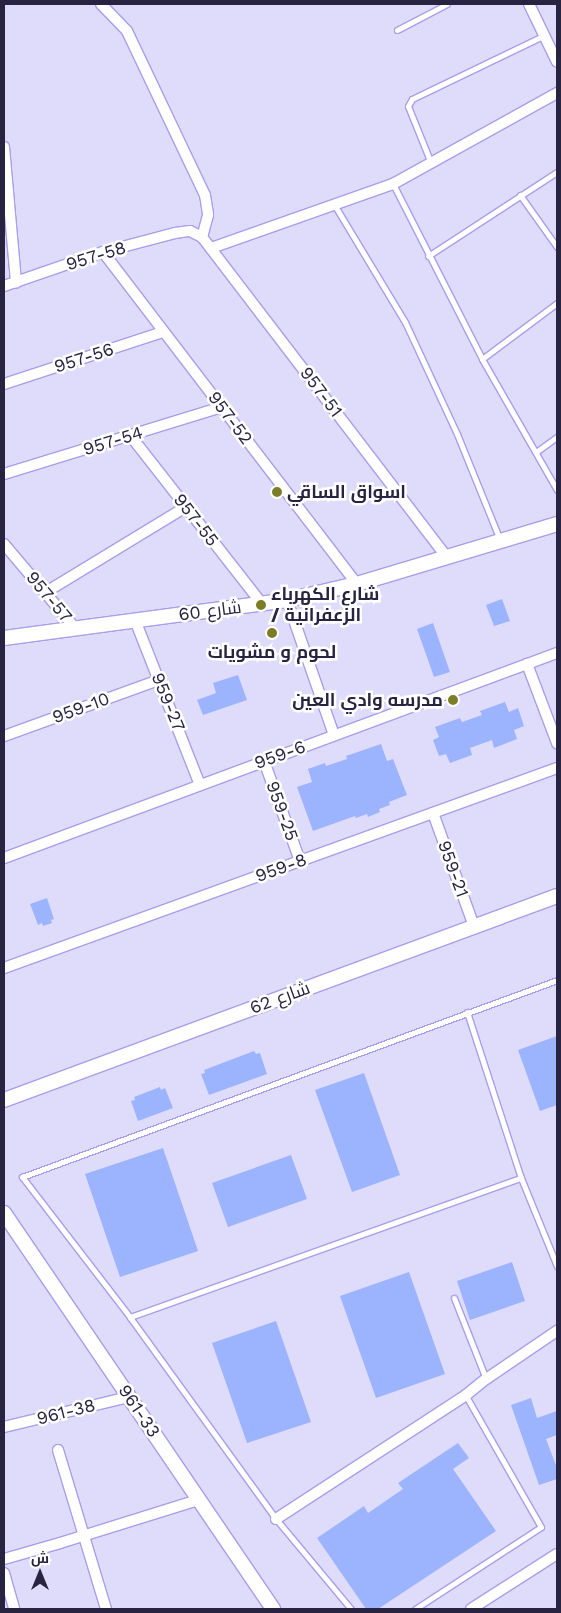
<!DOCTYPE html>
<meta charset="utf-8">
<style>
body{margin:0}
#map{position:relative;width:561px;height:1613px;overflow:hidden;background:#dedbfb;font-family:"Work Sans",Cairo,sans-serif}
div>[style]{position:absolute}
.building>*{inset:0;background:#9cb4fe}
.roads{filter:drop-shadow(1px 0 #a99eea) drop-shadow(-1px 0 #a99eea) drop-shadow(0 1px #a99eea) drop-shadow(0 -1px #a99eea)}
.lane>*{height:5px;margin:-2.5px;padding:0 2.5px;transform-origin:2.5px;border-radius:2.5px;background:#fff}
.street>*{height:10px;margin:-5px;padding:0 5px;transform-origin:5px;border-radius:5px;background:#fff}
.secondary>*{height:14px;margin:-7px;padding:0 7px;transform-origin:7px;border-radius:7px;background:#fff}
.dots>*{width:14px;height:14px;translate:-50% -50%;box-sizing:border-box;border:2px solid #fff;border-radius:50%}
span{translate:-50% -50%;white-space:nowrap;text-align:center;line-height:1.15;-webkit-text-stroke:5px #fff;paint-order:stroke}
.street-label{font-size:18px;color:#282341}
.poi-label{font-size:18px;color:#282341;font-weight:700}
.left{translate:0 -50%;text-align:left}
.right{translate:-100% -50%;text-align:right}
.frame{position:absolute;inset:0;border:5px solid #282341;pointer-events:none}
.north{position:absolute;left:15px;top:1548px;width:50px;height:50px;-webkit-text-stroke:4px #fff;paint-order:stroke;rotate:0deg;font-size:14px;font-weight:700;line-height:20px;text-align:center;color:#282341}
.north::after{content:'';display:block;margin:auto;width:18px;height:22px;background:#282341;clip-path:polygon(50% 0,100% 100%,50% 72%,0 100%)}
</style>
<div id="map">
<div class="building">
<div style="clip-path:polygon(502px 599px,510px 621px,494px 626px,486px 605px)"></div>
<div style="clip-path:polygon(433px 623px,450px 672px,434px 677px,417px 629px)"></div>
<div style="clip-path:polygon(238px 675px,247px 700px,203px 715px,197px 700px,216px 693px,213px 683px)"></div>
<div style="clip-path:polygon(505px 702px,509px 712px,518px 708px,524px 726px,514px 730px,517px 739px,494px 748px,492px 740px,470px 748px,472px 755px,450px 763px,446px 754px,439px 756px,433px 740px,439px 737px,435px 727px,460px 718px,462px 722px,482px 715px,480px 711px)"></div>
<div style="clip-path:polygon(381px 744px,387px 761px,393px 759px,407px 795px,389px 802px,390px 805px,379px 809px,380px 812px,368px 817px,367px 814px,356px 818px,355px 816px,313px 831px,297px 787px,312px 782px,308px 769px,325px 763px,326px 766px,347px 759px,346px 756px)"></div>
<div style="clip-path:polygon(47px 898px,54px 919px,51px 920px,52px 923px,43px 926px,42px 923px,38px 925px,30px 904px)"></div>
<div style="clip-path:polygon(557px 1036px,557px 1105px,540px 1111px,518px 1050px)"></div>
<div style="clip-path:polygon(254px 1051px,256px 1054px,260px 1053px,267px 1074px,209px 1095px,201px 1074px,205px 1073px,204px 1070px)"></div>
<div style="clip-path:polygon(364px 1073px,400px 1175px,352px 1192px,315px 1090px)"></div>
<div style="clip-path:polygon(160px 1087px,161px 1090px,165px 1088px,173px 1108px,138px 1121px,131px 1101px,135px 1100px,134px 1097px)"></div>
<div style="clip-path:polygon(163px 1148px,198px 1251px,120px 1277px,85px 1174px)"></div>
<div style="clip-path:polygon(291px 1155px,307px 1199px,228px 1227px,212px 1183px)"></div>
<div style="clip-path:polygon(512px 1262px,525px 1301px,470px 1320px,457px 1281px)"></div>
<div style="clip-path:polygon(409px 1272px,445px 1374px,376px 1398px,340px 1296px)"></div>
<div style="clip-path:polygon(276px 1321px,311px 1422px,247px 1443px,212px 1343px)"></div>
<div style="clip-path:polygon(531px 1398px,537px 1418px,557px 1411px,557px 1435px,546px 1439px,557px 1468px,557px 1479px,539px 1485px,511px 1405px)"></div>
<div style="clip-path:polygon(458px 1443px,469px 1458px,453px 1469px,496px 1531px,378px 1609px,366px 1609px,317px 1538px,364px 1506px,368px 1513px,403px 1489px,398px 1483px)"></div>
</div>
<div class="roads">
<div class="lane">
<div style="left:397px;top:30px;width:56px;rotate:-27.5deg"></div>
<div style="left:431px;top:163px;width:61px;rotate:-112deg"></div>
<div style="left:408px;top:106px;width:8px;rotate:-60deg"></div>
<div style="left:412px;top:99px;width:148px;rotate:-25.7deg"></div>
<div style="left:393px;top:184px;width:196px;rotate:63deg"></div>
<div style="left:482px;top:359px;width:151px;rotate:60.2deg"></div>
<div style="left:520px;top:195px;width:64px;rotate:54.6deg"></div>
<div style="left:335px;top:206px;width:135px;rotate:58.9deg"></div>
<div style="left:405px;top:322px;width:123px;rotate:65.1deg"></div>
<div style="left:457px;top:434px;width:114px;rotate:67.9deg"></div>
<div style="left:428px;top:256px;width:154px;rotate:-33.1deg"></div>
<div style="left:482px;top:359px;width:94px;rotate:-36.7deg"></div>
<div style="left:536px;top:452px;width:26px;rotate:-36deg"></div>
<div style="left:467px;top:1012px;width:175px;rotate:72deg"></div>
<div style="left:521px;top:1178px;width:95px;rotate:67.8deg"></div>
<div style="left:454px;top:1298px;width:87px;rotate:68.4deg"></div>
<div style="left:130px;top:1317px;width:415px;rotate:-19.6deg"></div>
<div style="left:351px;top:1609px;width:117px;rotate:-129.8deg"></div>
<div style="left:276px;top:1519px;width:249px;rotate:-125.9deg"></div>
<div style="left:130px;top:1317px;width:177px;rotate:-127.6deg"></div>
<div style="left:22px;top:1177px;width:570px;rotate:-20.21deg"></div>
<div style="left:415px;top:1609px;width:150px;rotate:-33.1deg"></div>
<div style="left:541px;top:1527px;width:151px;rotate:-119.8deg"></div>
</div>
<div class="street">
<div style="left:101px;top:4px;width:37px;rotate:46deg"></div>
<div style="left:127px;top:31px;width:182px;rotate:64.6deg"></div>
<div style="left:205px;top:195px;width:20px;rotate:81deg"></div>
<div style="left:208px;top:215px;width:23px;rotate:105deg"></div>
<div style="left:529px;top:4px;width:64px;rotate:64.2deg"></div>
<div style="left:4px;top:147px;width:136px;rotate:84.9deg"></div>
<div style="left:211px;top:248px;width:193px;rotate:-19.4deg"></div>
<div style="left:393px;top:184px;width:188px;rotate:-29deg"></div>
<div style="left:103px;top:252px;width:418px;rotate:52.6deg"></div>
<div style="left:4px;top:286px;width:105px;rotate:-19deg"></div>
<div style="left:103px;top:252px;width:74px;rotate:-14.8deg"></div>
<div style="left:175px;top:233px;width:15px;rotate:-8deg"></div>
<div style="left:190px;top:231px;width:13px;rotate:27deg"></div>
<div style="left:202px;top:237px;width:403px;rotate:52.6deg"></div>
<div style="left:4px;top:384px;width:167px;rotate:-18.1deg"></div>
<div style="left:130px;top:435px;width:216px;rotate:52deg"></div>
<div style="left:4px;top:474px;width:228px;rotate:-17.1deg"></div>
<div style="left:4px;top:544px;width:110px;rotate:49.8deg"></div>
<div style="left:46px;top:592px;width:164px;rotate:-31.3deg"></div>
<div style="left:287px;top:600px;width:143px;rotate:70.8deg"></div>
<div style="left:135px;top:620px;width:177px;rotate:68.5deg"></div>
<div style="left:527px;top:664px;width:85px;rotate:69.2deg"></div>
<div style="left:4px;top:736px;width:165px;rotate:-19.9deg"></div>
<div style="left:264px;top:761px;width:106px;rotate:70.2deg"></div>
<div style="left:433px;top:813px;width:120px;rotate:70.1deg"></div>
<div style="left:4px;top:858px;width:590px;rotate:-20.34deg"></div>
<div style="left:4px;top:968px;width:588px;rotate:-19.88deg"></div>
<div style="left:4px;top:1427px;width:129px;rotate:-13.5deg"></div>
<div style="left:58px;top:1450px;width:166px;rotate:73.2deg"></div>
<div style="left:276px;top:1519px;width:227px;rotate:-33.1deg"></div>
<div style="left:466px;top:1395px;width:26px;rotate:-39deg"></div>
<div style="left:486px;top:1379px;width:86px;rotate:-34.1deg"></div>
<div style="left:4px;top:1559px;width:58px;rotate:-15.9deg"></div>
<div style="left:60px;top:1543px;width:145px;rotate:-17.3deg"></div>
<div style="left:4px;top:1573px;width:37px;rotate:74deg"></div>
<div style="left:471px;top:1609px;width:102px;rotate:-32.6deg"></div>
</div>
<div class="secondary">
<div style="left:4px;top:638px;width:286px;rotate:-7.6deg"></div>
<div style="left:287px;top:600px;width:72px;rotate:-12.9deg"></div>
<div style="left:357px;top:584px;width:209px;rotate:-16.7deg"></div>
<div style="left:4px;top:1100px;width:589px;rotate:-20.25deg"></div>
<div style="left:4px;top:1213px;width:479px;rotate:55.8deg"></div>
</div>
</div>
<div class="dots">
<div style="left:277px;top:492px;background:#7c7d26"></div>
<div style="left:261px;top:605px;background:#7c7d26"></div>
<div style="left:272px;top:633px;background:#7c7d26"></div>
<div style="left:453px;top:700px;background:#7c7d26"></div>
</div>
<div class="street-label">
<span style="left:96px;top:256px;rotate:-17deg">957-58</span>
<span style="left:84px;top:358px;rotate:-18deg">957-56</span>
<span style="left:321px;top:392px;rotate:53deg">957-51</span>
<span style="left:230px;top:418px;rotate:53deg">957-52</span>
<span style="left:113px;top:441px;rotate:-17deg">957-54</span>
<span style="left:196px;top:520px;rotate:52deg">957-55</span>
<span style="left:49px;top:597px;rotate:50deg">957-57</span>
<span style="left:210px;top:611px;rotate:-7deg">شارع 60</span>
<span style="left:168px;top:702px;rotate:68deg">959-27</span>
<span style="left:81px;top:708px;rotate:-20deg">959-10</span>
<span style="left:280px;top:755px;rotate:-20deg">959-6</span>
<span style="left:282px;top:811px;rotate:70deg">959-25</span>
<span style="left:281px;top:868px;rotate:-20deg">959-8</span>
<span style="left:453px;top:869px;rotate:70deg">959-21</span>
<span style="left:280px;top:998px;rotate:-20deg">شارع 62</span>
<span style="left:139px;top:1411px;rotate:56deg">961-33</span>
<span style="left:66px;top:1412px;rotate:-14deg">961-38</span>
</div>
<div class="poi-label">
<span class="left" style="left:287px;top:492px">اسواق الساقي</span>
<span class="left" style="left:271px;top:605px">شارع الكهرباء<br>/ الزعفرانية</span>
<span style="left:272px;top:652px">لحوم و مشويات</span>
<span class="right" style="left:443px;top:700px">مدرسه وادي العين</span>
</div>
<div class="frame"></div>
<div class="north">ش</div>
</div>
